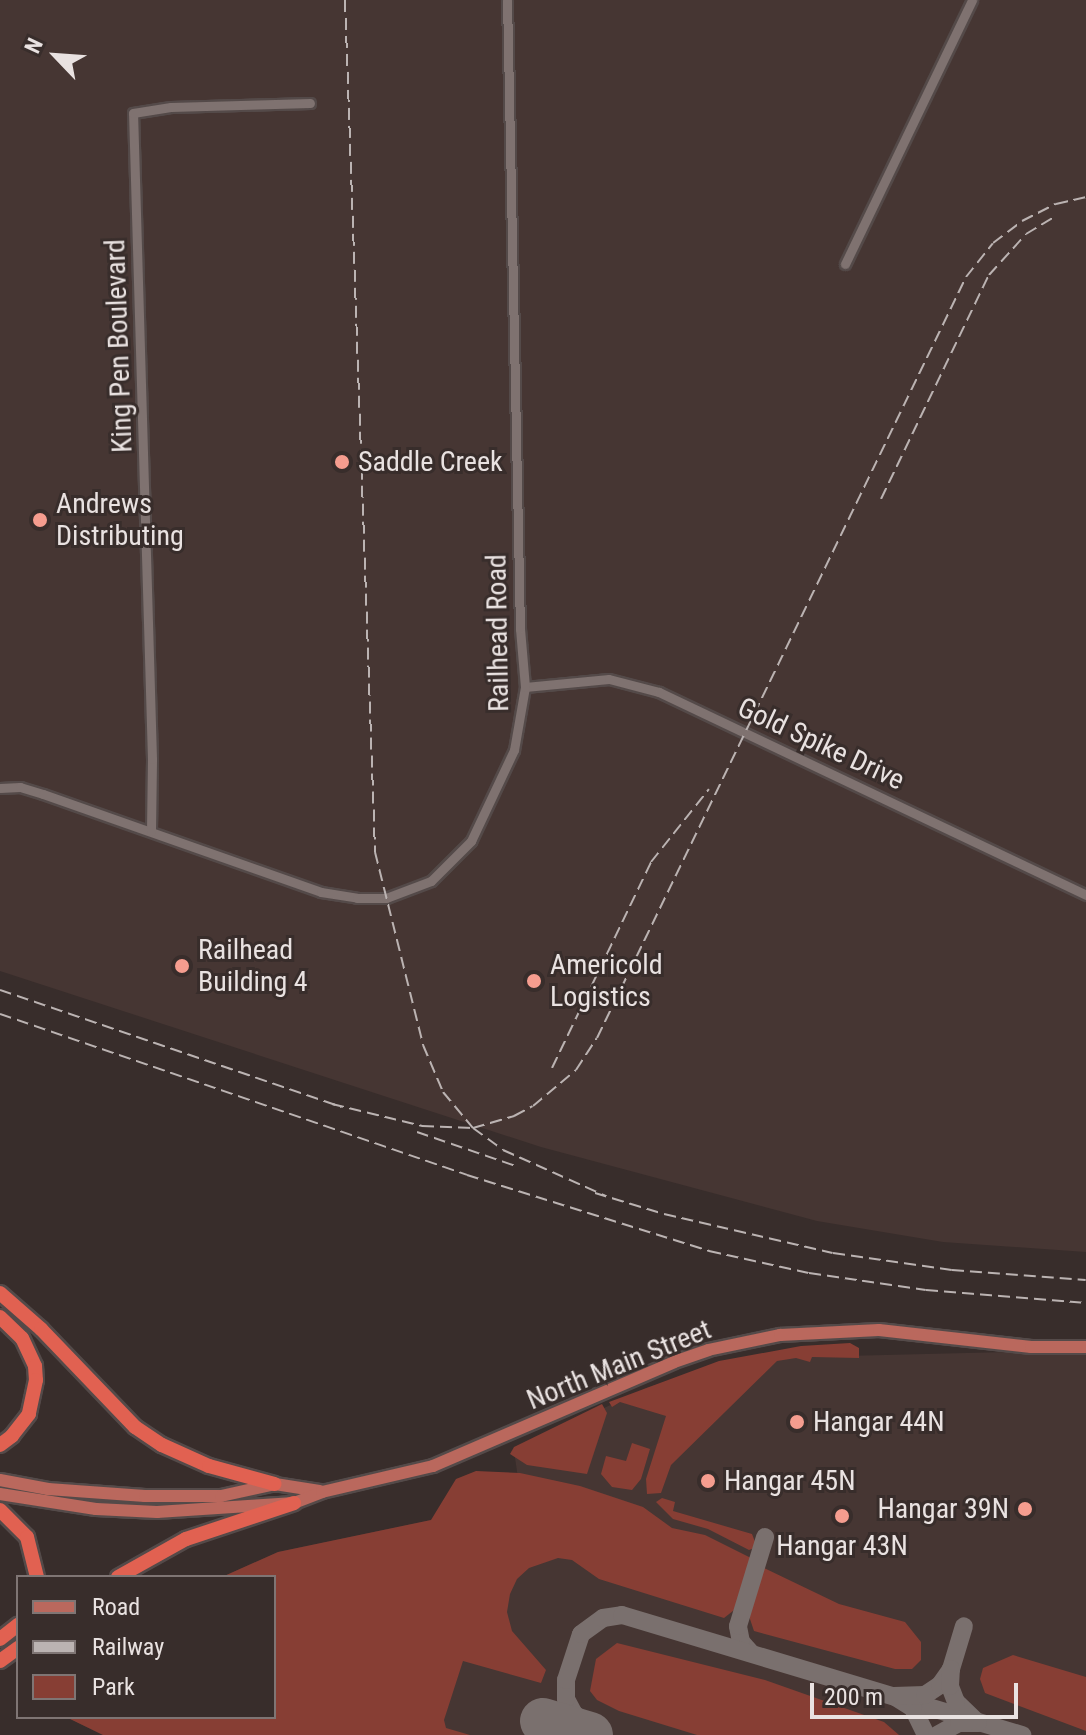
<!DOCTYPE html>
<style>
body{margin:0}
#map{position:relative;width:1086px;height:1735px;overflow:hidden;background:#382d2b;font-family:"Roboto Condensed",sans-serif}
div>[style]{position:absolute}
.built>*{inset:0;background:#463633}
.green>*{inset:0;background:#873e34}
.taxiway>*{height:18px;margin:-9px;padding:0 9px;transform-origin:9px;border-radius:9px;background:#7a706e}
.runway>*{height:46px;margin:-23px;padding:0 23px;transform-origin:23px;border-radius:23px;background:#7a706e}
.roads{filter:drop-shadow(2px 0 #544a49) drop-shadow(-2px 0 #544a49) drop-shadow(0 2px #544a49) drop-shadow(0 -2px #544a49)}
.minor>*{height:9px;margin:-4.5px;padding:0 4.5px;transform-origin:4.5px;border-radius:4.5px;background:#7f7270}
.major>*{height:12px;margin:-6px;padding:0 6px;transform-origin:6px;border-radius:6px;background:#ba685d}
.highway>*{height:14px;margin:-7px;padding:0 7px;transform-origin:7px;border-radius:7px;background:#e16151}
.rail>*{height:2px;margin-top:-1px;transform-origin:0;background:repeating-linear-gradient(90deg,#bbb3b2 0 12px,transparent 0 18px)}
.dots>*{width:22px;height:22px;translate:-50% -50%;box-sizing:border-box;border:4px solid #382d2b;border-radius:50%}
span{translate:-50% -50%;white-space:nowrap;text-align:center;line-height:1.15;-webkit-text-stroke:6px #382d2b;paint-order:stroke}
.street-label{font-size:28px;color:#e9e2e1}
.poi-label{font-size:28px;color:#e9e2e1}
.left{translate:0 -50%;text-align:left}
.right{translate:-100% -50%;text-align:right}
.legend{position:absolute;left:16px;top:1575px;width:260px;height:144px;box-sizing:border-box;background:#382d2b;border:2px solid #7f7574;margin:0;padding:10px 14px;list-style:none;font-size:24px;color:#e9e2e1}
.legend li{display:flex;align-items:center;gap:16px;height:40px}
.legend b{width:40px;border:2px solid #7f7574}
.north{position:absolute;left:16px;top:16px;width:80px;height:80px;-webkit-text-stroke:6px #382d2b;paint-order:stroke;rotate:295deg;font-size:22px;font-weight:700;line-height:32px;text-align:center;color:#e9e2e1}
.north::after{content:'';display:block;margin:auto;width:28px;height:36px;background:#e9e2e1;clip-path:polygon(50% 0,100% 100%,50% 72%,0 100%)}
.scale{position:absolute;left:810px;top:1683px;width:208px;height:36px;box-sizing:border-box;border:4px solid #e9e2e1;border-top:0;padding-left:10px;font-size:24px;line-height:28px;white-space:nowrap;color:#e9e2e1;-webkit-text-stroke:6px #382d2b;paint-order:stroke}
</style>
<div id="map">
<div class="built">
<div style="clip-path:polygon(0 0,1086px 0,1086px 1252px,943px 1242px,817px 1221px,541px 1147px,0 971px)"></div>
<div style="clip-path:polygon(1086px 1350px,1086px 1735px,103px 1735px,66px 1717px,274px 1717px,274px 1577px,222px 1577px,278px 1552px,431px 1520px,518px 1478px,514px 1451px,646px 1388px,721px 1363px,804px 1357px)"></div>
</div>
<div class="green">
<div style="clip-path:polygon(850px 1343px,859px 1348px,859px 1358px,812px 1357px,810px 1362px,796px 1358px,777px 1361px,671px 1465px,661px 1493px,647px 1494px,646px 1479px,666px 1416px,620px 1402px,612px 1407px,609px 1402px,719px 1361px,801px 1346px)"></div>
<div style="clip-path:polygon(602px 1404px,607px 1413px,587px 1474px,527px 1465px,510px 1454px,514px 1447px)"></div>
<div style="clip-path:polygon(632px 1443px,650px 1449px,641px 1479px,632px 1490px,612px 1487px,601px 1474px,606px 1456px,626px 1461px)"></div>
<div style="clip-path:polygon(476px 1471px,520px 1473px,580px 1486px,643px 1507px,672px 1528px,705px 1535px,753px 1559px,738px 1607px,724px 1618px,599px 1579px,572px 1560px,558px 1558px,529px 1568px,517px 1579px,510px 1594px,507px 1612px,512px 1631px,546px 1670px,541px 1683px,463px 1661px,444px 1720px,446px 1728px,470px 1735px,103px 1735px,66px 1717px,274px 1717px,274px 1577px,222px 1577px,278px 1552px,431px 1520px,456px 1479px)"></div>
<div style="clip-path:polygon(662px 1498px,675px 1502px,673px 1511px,752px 1534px,757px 1547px,749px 1550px,708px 1529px,673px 1519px,656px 1502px)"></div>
<div style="clip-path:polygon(762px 1567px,839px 1604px,905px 1622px,921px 1642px,921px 1660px,912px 1669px,895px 1669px,754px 1631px,748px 1613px)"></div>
<div style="clip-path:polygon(617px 1643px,765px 1680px,884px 1722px,899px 1735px,697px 1735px,619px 1711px,597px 1700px,590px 1691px,596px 1659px)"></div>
<div style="clip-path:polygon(1013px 1655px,1086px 1677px,1086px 1731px,985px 1693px,980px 1679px,983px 1668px)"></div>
</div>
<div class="taxiway">
<div style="left:751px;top:1653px;width:15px;rotate:-132deg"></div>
<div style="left:741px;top:1642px;width:16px;rotate:-101deg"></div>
<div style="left:738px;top:1626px;width:93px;rotate:-73.1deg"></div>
<div style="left:948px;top:1679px;width:55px;rotate:-73.2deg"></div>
<div style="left:602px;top:1735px;width:35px;rotate:-143deg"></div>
<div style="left:574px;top:1714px;width:17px;rotate:-118deg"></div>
<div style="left:566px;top:1699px;width:19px;rotate:-90deg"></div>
<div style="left:566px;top:1680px;width:48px;rotate:-71.9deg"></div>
<div style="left:581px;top:1634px;width:27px;rotate:-36deg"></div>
<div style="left:603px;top:1618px;width:19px;rotate:-9deg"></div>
<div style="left:622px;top:1615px;width:418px;rotate:16.7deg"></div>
<div style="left:926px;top:1735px;width:30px;rotate:-116deg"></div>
<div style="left:913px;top:1708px;width:22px;rotate:-148deg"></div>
<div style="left:894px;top:1696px;width:31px;rotate:-2deg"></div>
<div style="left:925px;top:1695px;width:18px;rotate:-34deg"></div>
<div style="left:940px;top:1685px;width:19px;rotate:-55deg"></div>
<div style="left:937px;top:1735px;width:25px;rotate:-29deg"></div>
<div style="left:959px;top:1723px;width:19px"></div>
<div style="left:978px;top:1723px;width:30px;rotate:-136deg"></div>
<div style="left:956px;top:1702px;width:17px;rotate:-111deg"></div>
<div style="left:950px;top:1686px;width:17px;rotate:-87deg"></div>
</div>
<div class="runway">
<div style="left:543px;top:1721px;width:49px;rotate:16.6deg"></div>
</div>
<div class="roads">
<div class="minor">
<div style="left:845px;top:264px;width:293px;rotate:-64.3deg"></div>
<div style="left:525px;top:687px;width:84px;rotate:-5.4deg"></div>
<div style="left:609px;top:679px;width:52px;rotate:14.6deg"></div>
<div style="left:659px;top:692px;width:473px;rotate:25.4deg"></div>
<div style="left:0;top:788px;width:20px;rotate:-3deg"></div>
<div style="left:20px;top:787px;width:24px;rotate:17deg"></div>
<div style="left:43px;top:794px;width:295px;rotate:19.4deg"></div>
<div style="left:321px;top:892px;width:36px;rotate:9deg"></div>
<div style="left:357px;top:898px;width:29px"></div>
<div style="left:386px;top:898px;width:48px;rotate:-20.7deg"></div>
<div style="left:431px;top:881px;width:57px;rotate:-45deg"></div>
<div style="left:471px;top:841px;width:101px;rotate:-64.7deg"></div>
<div style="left:514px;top:750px;width:64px;rotate:-80.1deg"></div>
<div style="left:525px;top:687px;width:58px;rotate:-94.9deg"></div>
<div style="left:520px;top:629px;width:629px;rotate:-91.18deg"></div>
<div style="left:151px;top:831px;width:72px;rotate:-89.2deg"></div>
<div style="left:152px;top:759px;width:646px;rotate:-91.68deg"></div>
<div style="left:133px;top:113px;width:38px;rotate:-9deg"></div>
<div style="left:171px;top:107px;width:139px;rotate:-1.6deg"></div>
</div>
<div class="major">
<div style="left:0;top:1480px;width:49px;rotate:10.6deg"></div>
<div style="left:48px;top:1489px;width:97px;rotate:4.1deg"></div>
<div style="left:145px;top:1496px;width:76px"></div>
<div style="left:221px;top:1496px;width:55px;rotate:-12.5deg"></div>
<div style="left:275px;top:1484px;width:45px;rotate:9deg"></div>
<div style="left:0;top:1494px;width:97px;rotate:8.9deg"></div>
<div style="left:96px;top:1509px;width:61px;rotate:2.8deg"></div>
<div style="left:157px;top:1512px;width:137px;rotate:-3.8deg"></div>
<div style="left:294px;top:1503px;width:30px;rotate:-21deg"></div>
<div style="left:322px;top:1492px;width:114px;rotate:-13.2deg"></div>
<div style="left:433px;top:1466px;width:262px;rotate:-23.3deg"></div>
<div style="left:674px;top:1362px;width:36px;rotate:-19deg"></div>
<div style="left:708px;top:1350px;width:74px;rotate:-11.8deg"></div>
<div style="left:780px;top:1335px;width:99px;rotate:-2.9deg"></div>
<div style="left:879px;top:1330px;width:153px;rotate:6.4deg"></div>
<div style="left:1031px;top:1347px;width:55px"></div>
</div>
<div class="highway">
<div style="left:0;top:1293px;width:55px;rotate:41.3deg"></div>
<div style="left:41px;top:1329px;width:136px;rotate:46.2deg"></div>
<div style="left:135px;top:1427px;width:32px;rotate:34deg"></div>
<div style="left:162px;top:1445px;width:51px;rotate:24.1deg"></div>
<div style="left:209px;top:1466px;width:68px;rotate:15.3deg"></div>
<div style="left:0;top:1317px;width:30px;rotate:44deg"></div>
<div style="left:22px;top:1338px;width:31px;rotate:65deg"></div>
<div style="left:35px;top:1366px;width:14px;rotate:86deg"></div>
<div style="left:36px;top:1380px;width:35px;rotate:102deg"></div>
<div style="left:29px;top:1414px;width:28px;rotate:128deg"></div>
<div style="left:12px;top:1436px;width:15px;rotate:143deg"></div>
<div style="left:0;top:1510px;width:38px;rotate:45deg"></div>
<div style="left:27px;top:1537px;width:41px;rotate:76deg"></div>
<div style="left:118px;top:1577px;width:78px;rotate:-29.2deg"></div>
<div style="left:186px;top:1539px;width:114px;rotate:-18.4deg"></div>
<div style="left:0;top:1639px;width:23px;rotate:-38deg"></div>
<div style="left:0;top:1661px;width:22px;rotate:-36deg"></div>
</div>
</div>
<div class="rail">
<div style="left:345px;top:0;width:853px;rotate:87.98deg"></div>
<div style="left:375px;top:852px;width:199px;rotate:76deg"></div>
<div style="left:423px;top:1045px;width:51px;rotate:66.9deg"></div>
<div style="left:443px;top:1092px;width:47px;rotate:50.2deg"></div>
<div style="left:473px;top:1128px;width:37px;rotate:36deg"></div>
<div style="left:503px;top:1150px;width:113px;rotate:24.1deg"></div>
<div style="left:881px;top:499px;width:249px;rotate:-64.3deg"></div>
<div style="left:989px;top:275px;width:55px;rotate:-47.9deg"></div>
<div style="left:1026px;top:234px;width:35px;rotate:-31deg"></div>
<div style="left:0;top:990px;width:361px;rotate:18.9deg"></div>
<div style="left:0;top:1014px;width:494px;rotate:19deg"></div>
<div style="left:467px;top:1175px;width:254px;rotate:17.4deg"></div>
<div style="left:709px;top:1251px;width:102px;rotate:12.4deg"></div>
<div style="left:809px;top:1273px;width:118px;rotate:8.3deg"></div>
<div style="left:926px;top:1290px;width:161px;rotate:4.6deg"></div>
<div style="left:552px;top:1068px;width:229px;rotate:-64.3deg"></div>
<div style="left:651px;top:862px;width:93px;rotate:-51.5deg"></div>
<div style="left:332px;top:1104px;width:93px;rotate:13.7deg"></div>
<div style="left:422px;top:1126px;width:51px;rotate:2.2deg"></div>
<div style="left:473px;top:1128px;width:43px;rotate:-16.3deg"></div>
<div style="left:514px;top:1116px;width:21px;rotate:-28deg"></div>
<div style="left:533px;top:1106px;width:56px;rotate:-39.9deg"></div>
<div style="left:576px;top:1070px;width:38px;rotate:-57deg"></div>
<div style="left:597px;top:1038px;width:846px;rotate:-64.13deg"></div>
<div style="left:966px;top:277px;width:43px;rotate:-51.5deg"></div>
<div style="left:993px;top:243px;width:36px;rotate:-37deg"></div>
<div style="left:1022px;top:221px;width:38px;rotate:-27deg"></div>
<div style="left:1056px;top:204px;width:31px;rotate:-13deg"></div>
<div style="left:417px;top:1132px;width:105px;rotate:19deg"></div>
<div style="left:595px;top:1193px;width:72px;rotate:16.9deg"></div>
<div style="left:664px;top:1214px;width:173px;rotate:13deg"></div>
<div style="left:833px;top:1253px;width:120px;rotate:8.1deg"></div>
<div style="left:952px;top:1270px;width:134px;rotate:4.3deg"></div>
</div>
<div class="dots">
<div style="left:342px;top:462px;background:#f59d8f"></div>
<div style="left:40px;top:520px;background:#f59d8f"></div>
<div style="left:182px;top:966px;background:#f59d8f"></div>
<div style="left:534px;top:981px;background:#f59d8f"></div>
<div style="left:797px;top:1422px;background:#f59d8f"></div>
<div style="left:708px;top:1481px;background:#f59d8f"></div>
<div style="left:1025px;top:1509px;background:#f59d8f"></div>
<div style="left:842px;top:1516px;background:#f59d8f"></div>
</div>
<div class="street-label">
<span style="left:119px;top:346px;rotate:-92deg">King Pen Boulevard</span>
<span style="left:498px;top:633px;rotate:-91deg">Railhead Road</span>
<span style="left:821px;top:744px;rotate:25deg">Gold Spike Drive</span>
<span style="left:619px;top:1365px;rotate:-22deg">North Main Street</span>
</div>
<div class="poi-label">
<span class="left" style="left:358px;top:462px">Saddle Creek</span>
<span class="left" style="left:56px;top:520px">Andrews<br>Distributing</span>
<span class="left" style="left:198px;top:966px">Railhead<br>Building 4</span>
<span class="left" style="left:550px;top:981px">Americold<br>Logistics</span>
<span class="left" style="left:813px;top:1422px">Hangar 44N</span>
<span class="left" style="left:724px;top:1481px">Hangar 45N</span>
<span class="right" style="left:1009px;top:1509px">Hangar 39N</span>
<span style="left:842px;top:1546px">Hangar 43N</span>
</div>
<ul class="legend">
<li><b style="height:10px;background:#ba685d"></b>Road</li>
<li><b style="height:10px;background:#bbb3b2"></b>Railway</li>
<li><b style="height:22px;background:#873e34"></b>Park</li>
</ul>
<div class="north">N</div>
<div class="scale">200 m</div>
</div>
